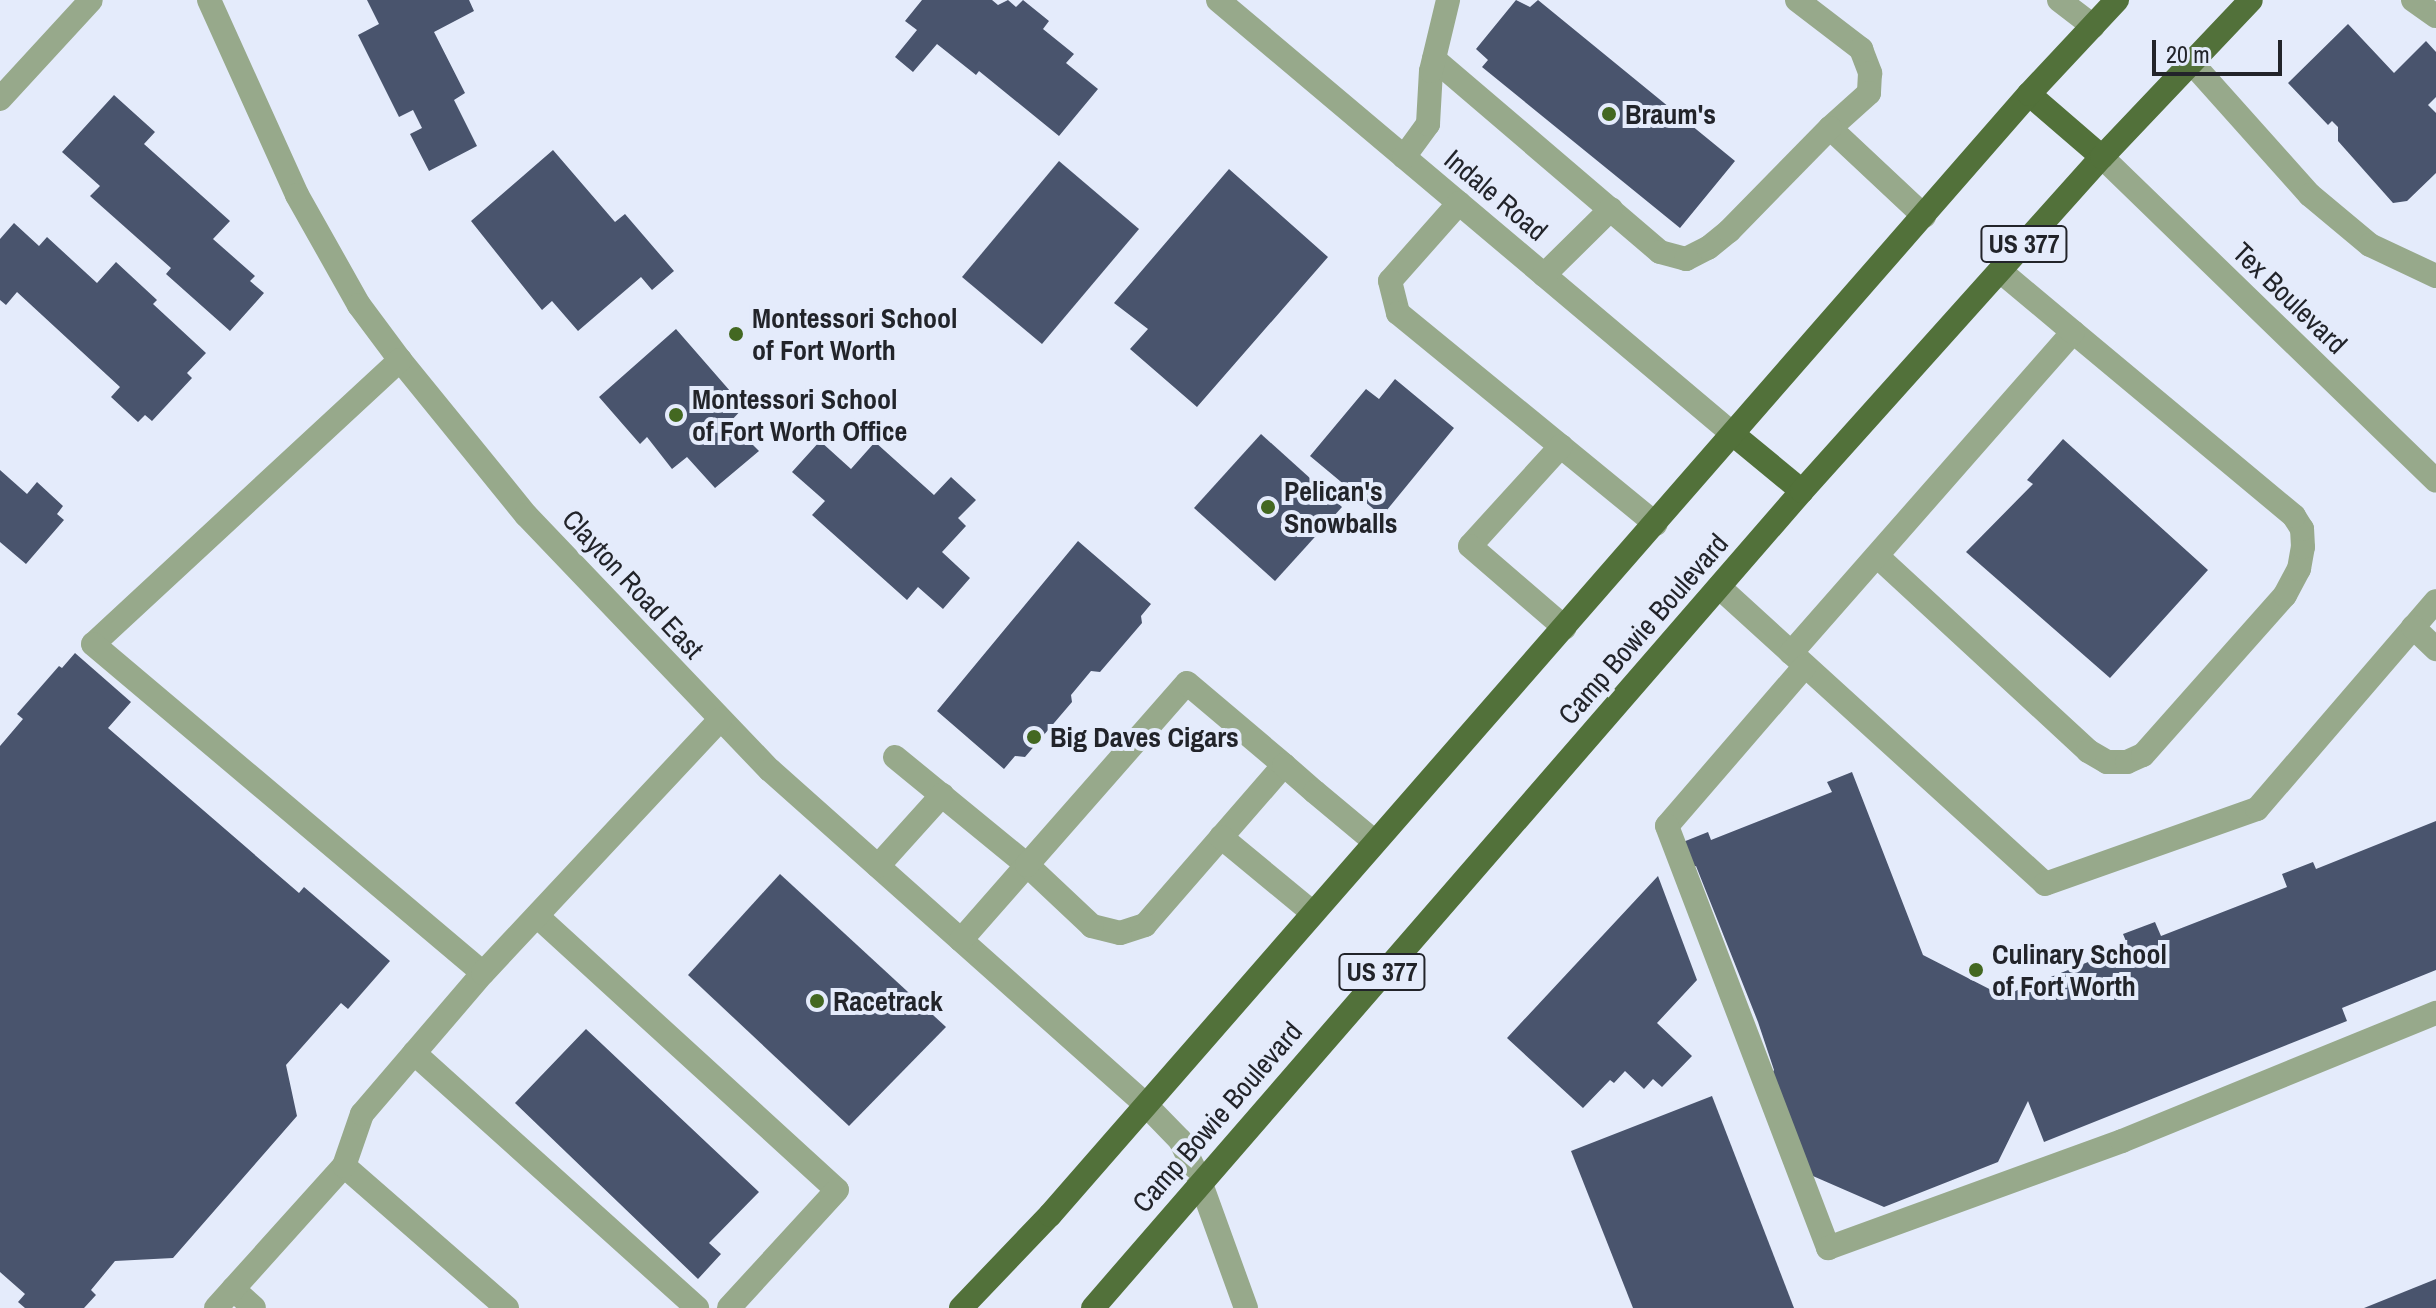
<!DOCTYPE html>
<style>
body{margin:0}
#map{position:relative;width:2436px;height:1308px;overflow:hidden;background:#e4ebfb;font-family:"Archivo Narrow",sans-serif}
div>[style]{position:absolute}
.building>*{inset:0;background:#49546d}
.minor>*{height:24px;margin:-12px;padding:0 12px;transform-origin:12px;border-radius:12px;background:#97a98b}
.major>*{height:24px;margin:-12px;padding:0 12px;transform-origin:12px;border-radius:12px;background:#52713a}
.dots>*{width:22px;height:22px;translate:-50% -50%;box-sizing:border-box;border:4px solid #e4ebfb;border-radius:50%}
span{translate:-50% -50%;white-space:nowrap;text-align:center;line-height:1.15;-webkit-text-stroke:8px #e4ebfb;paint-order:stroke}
.shield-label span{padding:2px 6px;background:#e4ebfb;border:2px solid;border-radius:6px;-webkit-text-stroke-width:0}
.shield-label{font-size:26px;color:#22242a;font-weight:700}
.poi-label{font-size:28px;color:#22242a;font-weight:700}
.left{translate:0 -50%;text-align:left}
.street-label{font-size:28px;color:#22242a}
.scale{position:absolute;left:2152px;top:40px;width:130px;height:36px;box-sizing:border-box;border:4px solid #22242a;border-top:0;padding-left:10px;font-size:24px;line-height:28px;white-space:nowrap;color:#22242a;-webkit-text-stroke:6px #e4ebfb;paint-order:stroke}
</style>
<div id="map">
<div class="building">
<div style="clip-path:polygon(367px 0,469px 0,474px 11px,434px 32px,465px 93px,454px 100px,477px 146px,429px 171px,410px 134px,422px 128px,413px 110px,399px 117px,358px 35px,379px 24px)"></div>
<div style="clip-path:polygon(922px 0,992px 0,998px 5px,1008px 0,1016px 7px,1023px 0,1049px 21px,1043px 29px,1074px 54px,1066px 63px,1098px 89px,1059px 136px,979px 71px,976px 75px,937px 44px,913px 72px,895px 57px,917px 30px,905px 21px)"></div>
<div style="clip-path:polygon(1516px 0,1530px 7px,1538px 0,1735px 161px,1680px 228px,1482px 67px,1488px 60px,1476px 49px)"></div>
<div style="clip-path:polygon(2348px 24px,2394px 73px,2426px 41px,2436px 52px,2436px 97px,2428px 105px,2436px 113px,2436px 173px,2407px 201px,2393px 203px,2338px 141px,2338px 127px,2332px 121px,2328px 125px,2288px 83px)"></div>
<div style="clip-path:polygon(114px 95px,155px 132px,144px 144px,230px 221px,213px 239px,255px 276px,250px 281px,264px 293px,230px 331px,166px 274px,171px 268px,90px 196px,100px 186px,62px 152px)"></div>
<div style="clip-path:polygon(553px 150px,615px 222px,625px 214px,674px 271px,652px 290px,641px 277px,578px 331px,552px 301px,542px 310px,471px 221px)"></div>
<div style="clip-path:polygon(1059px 161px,1139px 229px,1042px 344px,962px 277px)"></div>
<div style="clip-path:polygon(1229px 169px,1328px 257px,1197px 407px,1130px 349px,1148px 329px,1114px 303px)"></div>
<div style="clip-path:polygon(14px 223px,39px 246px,47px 237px,97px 283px,116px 262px,157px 300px,153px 304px,206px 353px,187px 373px,192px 378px,152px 421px,145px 415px,138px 422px,111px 397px,120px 387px,17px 292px,6px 305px,0 300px,0 239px)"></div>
<div style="clip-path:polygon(676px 329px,744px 407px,730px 422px,759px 451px,715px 488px,687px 457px,672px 469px,647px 437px,640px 444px,599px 397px)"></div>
<div style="clip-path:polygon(1395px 379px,1454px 428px,1382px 516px,1310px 456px,1366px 389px,1379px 399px)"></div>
<div style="clip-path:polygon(1261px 434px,1342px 507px,1275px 581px,1194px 508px)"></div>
<div style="clip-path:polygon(2063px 439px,2208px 570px,2110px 678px,1966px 552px,2033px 484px,2027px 480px)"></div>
<div style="clip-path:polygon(820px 441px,851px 469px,875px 442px,934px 495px,951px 477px,976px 500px,958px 518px,966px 526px,942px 552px,970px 578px,943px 609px,918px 587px,907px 600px,812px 515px,825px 501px,792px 472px)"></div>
<div style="clip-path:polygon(0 470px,27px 494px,37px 482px,63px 506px,57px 514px,64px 520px,26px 564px,0 542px)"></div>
<div style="clip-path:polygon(1078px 541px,1151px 604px,1141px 616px,1142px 623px,1100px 672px,1091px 671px,1071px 695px,1072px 702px,1025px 757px,1015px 756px,1004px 769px,937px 711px)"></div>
<div style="clip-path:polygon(75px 653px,131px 702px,108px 728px,299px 893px,304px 887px,390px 961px,348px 1009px,341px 1003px,286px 1065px,297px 1116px,173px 1258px,115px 1261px,91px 1290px,96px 1295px,84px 1308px,25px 1308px,18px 1302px,25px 1294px,0 1272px,0 746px,23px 719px,17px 714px,59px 666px,62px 668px)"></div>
<div style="clip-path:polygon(1852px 772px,1923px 955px,2003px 996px,2128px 946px,2123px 934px,2155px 922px,2161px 936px,2287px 887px,2282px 874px,2313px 862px,2316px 869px,2436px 821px,2436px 970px,2342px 1008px,2347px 1021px,2044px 1142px,2028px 1101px,1998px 1162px,1884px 1207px,1806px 1173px,1768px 1081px,1774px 1070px,1758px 1022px,1696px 866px,1688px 869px,1678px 844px,1708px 832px,1711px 840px,1832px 792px,1827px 782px)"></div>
<div style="clip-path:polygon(780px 874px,946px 1027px,849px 1126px,688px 975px)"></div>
<div style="clip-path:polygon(1658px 876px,1697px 980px,1657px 1023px,1692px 1056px,1662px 1087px,1653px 1079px,1644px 1089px,1625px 1071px,1614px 1083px,1610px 1080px,1583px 1108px,1507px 1038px)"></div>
<div style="clip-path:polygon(586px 1029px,759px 1192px,709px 1243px,721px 1254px,698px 1279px,515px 1103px)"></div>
<div style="clip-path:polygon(1712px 1096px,1794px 1308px,1633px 1308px,1571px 1151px)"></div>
<div style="clip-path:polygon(2436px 1279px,2436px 1308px,2364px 1308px)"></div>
</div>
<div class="minor">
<div style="left:209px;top:0;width:214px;rotate:65.7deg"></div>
<div style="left:297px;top:195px;width:126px;rotate:60.6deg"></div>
<div style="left:359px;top:305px;width:69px;rotate:53.3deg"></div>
<div style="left:400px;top:360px;width:200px;rotate:50.9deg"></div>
<div style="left:526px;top:515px;width:353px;rotate:46.3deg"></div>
<div style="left:770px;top:770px;width:502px;rotate:41.69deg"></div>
<div style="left:1145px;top:1104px;width:50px;rotate:45.8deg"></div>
<div style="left:1180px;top:1140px;width:46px;rotate:64deg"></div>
<div style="left:1200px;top:1181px;width:135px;rotate:70.1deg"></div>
<div style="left:1218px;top:0;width:675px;rotate:40.13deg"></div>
<div style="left:1797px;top:0;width:81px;rotate:37.4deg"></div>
<div style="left:1861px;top:49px;width:26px;rotate:69deg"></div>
<div style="left:1870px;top:73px;width:20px;rotate:93deg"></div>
<div style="left:1869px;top:93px;width:52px;rotate:138.1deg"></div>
<div style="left:1830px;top:128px;width:129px;rotate:43.1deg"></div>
<div style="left:2059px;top:0;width:43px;rotate:37.4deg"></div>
<div style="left:2413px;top:0;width:28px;rotate:35deg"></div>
<div style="left:1434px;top:59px;width:297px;rotate:40.5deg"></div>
<div style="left:1660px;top:252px;width:27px;rotate:15deg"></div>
<div style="left:1686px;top:259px;width:25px;rotate:-27deg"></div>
<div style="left:1708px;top:248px;width:27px;rotate:-39deg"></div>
<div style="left:1729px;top:231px;width:144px;rotate:-45.6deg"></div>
<div style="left:2191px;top:62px;width:178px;rotate:48.2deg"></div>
<div style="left:2310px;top:195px;width:78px;rotate:39.8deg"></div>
<div style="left:2370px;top:245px;width:73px;rotate:25.2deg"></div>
<div style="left:0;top:99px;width:134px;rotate:-47.4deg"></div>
<div style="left:1404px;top:157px;width:41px;rotate:-54deg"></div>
<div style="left:1428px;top:124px;width:53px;rotate:-86.8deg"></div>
<div style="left:1431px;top:71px;width:73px;rotate:-76.5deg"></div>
<div style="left:2102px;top:157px;width:465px;rotate:44.1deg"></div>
<div style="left:1459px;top:203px;width:104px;rotate:131.5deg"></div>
<div style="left:1390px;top:281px;width:33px;rotate:76deg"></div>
<div style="left:1398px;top:313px;width:333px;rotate:39.3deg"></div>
<div style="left:1544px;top:275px;width:94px;rotate:-44.6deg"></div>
<div style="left:400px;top:360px;width:418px;rotate:137.2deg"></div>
<div style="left:93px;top:644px;width:510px;rotate:40.15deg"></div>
<div style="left:1561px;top:446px;width:135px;rotate:132.3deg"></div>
<div style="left:1470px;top:546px;width:125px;rotate:40.8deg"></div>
<div style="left:1877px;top:556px;width:287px;rotate:42.7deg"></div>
<div style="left:2088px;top:751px;width:22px;rotate:30deg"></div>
<div style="left:2107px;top:762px;width:20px"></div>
<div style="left:2127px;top:762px;width:17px;rotate:-24deg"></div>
<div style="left:2143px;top:755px;width:214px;rotate:-48.4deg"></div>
<div style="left:2285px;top:595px;width:30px;rotate:-62deg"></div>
<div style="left:2299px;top:569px;width:22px;rotate:-80deg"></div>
<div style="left:2303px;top:547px;width:18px;rotate:-93deg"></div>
<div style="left:2302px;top:529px;width:15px;rotate:-122deg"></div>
<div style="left:2294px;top:516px;width:288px;rotate:-140.2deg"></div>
<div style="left:1719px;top:587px;width:441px;rotate:42.3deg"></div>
<div style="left:2045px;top:884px;width:225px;rotate:-19.5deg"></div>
<div style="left:2257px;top:809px;width:274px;rotate:-49.3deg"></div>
<div style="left:2413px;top:627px;width:32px;rotate:44deg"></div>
<div style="left:1791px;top:653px;width:427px;rotate:-48.7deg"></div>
<div style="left:2073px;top:332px;width:95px;rotate:-140.1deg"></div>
<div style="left:1805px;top:666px;width:211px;rotate:130.8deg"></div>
<div style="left:1667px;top:826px;width:452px;rotate:69.1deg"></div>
<div style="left:1828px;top:1248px;width:313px;rotate:-20deg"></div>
<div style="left:2122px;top:1141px;width:339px;rotate:-22.2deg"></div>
<div style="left:895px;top:757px;width:171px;rotate:39.3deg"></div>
<div style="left:1027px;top:865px;width:100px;rotate:131.3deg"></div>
<div style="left:1284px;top:765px;width:212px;rotate:131deg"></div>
<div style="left:1145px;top:925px;width:26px;rotate:162deg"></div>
<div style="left:1120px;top:933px;width:29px;rotate:-166deg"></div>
<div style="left:1092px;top:926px;width:89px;rotate:-136.8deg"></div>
<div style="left:1027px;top:865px;width:242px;rotate:-48.7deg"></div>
<div style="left:1187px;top:683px;width:127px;rotate:40.2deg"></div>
<div style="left:1284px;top:765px;width:41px;rotate:41.1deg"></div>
<div style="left:1315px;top:792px;width:78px;rotate:39.8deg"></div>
<div style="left:1221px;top:837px;width:119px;rotate:39.6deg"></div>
<div style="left:878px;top:866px;width:96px;rotate:-48deg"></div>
<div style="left:537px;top:916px;width:406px;rotate:42.4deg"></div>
<div style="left:837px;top:1190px;width:160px;rotate:132.5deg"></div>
<div style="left:414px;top:1053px;width:381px;rotate:42deg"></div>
<div style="left:233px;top:1289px;width:28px;rotate:42deg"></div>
<div style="left:216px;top:1308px;width:191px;rotate:-48deg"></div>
<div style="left:507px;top:1308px;width:216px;rotate:-138.9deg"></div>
<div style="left:344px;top:1166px;width:55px;rotate:-70.9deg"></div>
<div style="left:362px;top:1114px;width:186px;rotate:-49.4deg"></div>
<div style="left:483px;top:973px;width:347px;rotate:-46.9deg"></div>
</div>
<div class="major">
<div style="left:2029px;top:94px;width:96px;rotate:40.8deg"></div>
<div style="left:1734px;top:435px;width:88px;rotate:39.5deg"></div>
<div style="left:961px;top:1308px;width:129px;rotate:-46.3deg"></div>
<div style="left:1050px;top:1215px;width:1488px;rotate:-48.87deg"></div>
<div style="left:2029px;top:94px;width:129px;rotate:-46.9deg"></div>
<div style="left:1093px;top:1308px;width:1082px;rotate:-49.05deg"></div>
<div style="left:1802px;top:491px;width:449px;rotate:-48.1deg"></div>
<div style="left:2102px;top:157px;width:216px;rotate:-46.5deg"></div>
</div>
<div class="dots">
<div style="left:1609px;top:114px;background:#436821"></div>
<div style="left:736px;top:334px;background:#436821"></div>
<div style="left:676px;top:415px;background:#436821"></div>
<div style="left:1268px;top:507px;background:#436821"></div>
<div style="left:1034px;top:737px;background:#436821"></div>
<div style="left:1976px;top:970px;background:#436821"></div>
<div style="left:817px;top:1001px;background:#436821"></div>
</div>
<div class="shield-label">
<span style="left:2024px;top:244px">US 377</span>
<span style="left:1382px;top:972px">US 377</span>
</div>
<div class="poi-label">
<span class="left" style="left:1625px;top:114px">Braum's</span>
<span class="left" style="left:752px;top:334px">Montessori School<br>of Fort Worth</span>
<span class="left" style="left:692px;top:415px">Montessori School<br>of Fort Worth Office</span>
<span class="left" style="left:1284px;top:507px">Pelican's<br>Snowballs</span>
<span class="left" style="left:1050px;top:737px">Big Daves Cigars</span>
<span class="left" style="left:1992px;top:970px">Culinary School<br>of Fort Worth</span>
<span class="left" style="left:833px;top:1001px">Racetrack</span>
</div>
<div class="street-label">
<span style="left:1496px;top:195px;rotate:40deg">Indale Road</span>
<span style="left:2290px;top:298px;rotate:44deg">Tex Boulevard</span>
<span style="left:633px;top:584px;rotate:47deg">Clayton Road East</span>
<span style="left:1643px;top:629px;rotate:-49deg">Camp Bowie Boulevard</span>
<span style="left:1217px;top:1117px;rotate:-49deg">Camp Bowie Boulevard</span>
</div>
<div class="scale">20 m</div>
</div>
